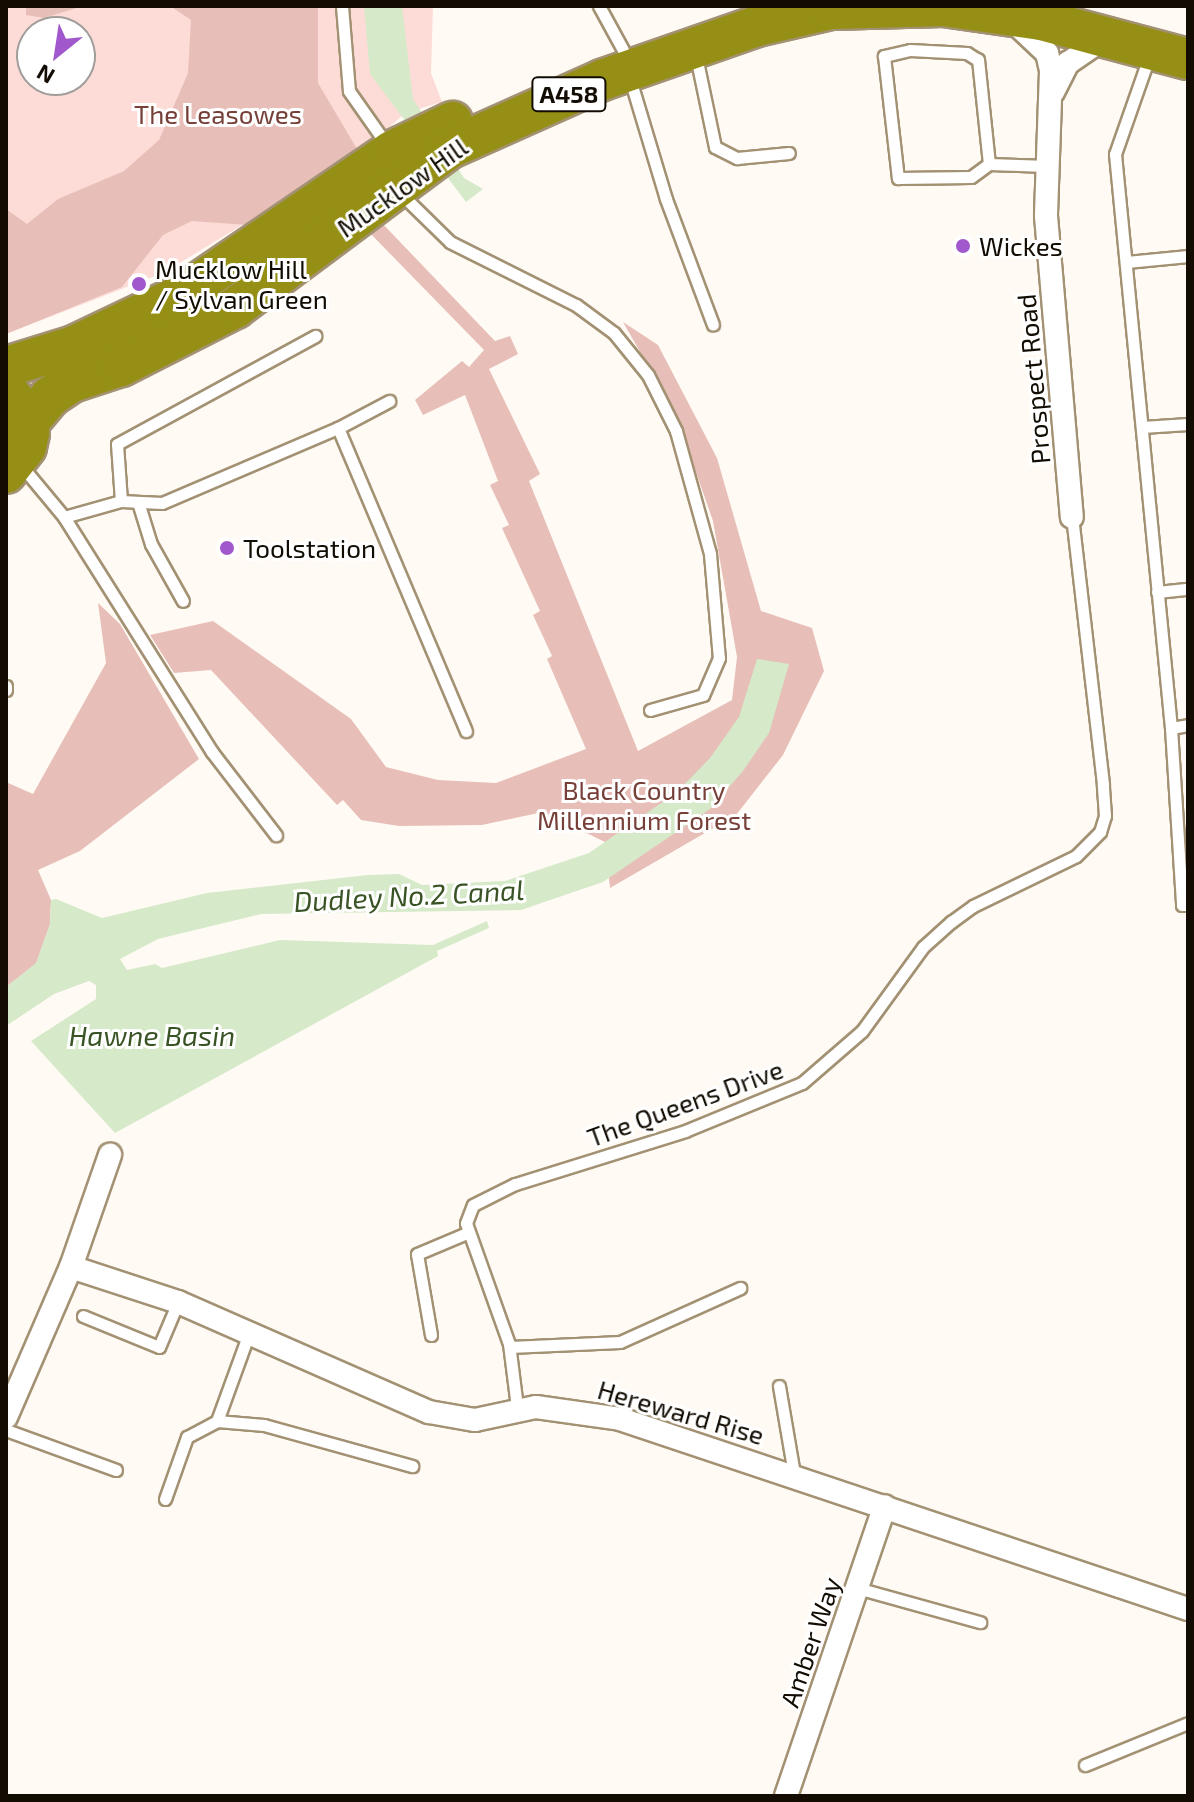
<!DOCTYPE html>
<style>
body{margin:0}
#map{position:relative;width:1194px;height:1802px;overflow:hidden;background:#fffbf4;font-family:"Exo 2",sans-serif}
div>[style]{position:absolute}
.green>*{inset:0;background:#fddcd7}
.forest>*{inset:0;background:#e7bfb8}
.water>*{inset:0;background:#d6e9c9}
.roads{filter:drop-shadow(2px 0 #a39173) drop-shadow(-2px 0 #a39173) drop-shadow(0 2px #a39173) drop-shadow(0 -2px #a39173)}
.lane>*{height:11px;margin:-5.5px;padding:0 5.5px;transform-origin:5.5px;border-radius:5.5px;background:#fff}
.street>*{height:22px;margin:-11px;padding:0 11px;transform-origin:11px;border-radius:11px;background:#fff}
.highway>*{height:40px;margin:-20px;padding:0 20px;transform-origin:20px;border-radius:20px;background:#959015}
.dots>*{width:22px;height:22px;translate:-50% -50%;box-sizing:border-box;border:4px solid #fff;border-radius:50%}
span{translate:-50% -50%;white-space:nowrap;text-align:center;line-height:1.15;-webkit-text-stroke:6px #fff;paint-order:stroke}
.shield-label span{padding:2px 6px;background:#fff;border:2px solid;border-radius:6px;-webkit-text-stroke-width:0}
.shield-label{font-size:24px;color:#120c03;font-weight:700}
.park-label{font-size:26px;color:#763f38}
.street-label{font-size:26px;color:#120c03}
.poi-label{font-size:26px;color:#120c03}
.left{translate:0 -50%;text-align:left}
.water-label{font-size:28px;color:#395325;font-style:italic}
.frame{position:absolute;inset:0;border:8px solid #120c03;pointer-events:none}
.north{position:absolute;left:16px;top:16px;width:80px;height:80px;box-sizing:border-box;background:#fff;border:2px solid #a09e9a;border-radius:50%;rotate:210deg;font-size:22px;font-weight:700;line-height:32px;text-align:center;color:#120c03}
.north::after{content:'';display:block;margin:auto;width:28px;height:36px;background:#a158cc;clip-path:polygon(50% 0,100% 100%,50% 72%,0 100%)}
</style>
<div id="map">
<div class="green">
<div style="clip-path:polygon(evenodd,6px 6px,433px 6px,431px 73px,442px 102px,405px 113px,360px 154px,163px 273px,6px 334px,6px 6px,32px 32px,80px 32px,80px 80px,32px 80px,32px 32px)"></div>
</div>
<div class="forest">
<div style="clip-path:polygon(26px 6px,83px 6px,44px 18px,26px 15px)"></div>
<div style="clip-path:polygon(170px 6px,318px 6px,318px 83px,360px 154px,248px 225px,192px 221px,163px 235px,122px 287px,6px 334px,6px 209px,27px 224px,58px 199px,124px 171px,159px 140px,188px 73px,191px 20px)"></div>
<div style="clip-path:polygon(379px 220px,495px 341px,510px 336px,518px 354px,489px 369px,540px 474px,529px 481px,638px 751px,732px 700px,737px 657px,713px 521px,676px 415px,623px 322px,658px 345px,717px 458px,761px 611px,812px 628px,824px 671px,783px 755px,736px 815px,610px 888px,605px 842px,543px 812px,482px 825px,399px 826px,361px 820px,343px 800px,337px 805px,211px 670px,174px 673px,150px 635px,213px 621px,351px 719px,386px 767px,438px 780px,496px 783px,586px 749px,547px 659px,552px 656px,533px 615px,540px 611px,502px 528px,509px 525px,490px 485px,498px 481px,465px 395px,423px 415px,415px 400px,462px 361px,469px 367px,484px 350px,366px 229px)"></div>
<div style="clip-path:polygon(98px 603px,120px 624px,199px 759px,80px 851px,38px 870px,51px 900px,50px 924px,36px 964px,6px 987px,6px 782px,33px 794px,106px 663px)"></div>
</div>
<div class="water">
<div style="clip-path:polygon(364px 6px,402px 6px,413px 99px,464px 178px,483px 189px,466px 202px,370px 74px)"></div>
<div style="clip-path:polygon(757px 659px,789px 664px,769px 733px,743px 771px,710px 809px,603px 882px,521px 910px,261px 914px,158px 939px,120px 959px,127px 970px,155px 964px,162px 968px,280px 940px,433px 945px,487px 921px,489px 928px,437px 951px,438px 956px,115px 1133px,31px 1041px,96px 999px,96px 985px,89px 981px,54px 994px,6px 1026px,6px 987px,36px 963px,50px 924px,51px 900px,56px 899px,102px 918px,207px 893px,368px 875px,399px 874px,422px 885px,505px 881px,589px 853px,677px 792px,710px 758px,739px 717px)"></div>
</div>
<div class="roads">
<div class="lane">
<div style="left:342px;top:6px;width:85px;rotate:85.3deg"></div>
<div style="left:349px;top:91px;width:66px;rotate:54.9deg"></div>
<div style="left:599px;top:6px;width:50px;rotate:61.4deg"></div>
<div style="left:696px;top:56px;width:93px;rotate:78.2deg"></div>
<div style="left:715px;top:147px;width:25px;rotate:27deg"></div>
<div style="left:737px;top:158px;width:52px;rotate:-5.5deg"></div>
<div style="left:1149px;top:57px;width:103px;rotate:109.3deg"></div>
<div style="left:1115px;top:154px;width:577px;rotate:84.43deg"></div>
<div style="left:1171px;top:728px;width:177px;rotate:86.4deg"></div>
<div style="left:1182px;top:905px;width:6px"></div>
<div style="left:630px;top:79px;width:125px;rotate:73.3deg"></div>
<div style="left:666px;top:199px;width:134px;rotate:69.5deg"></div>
<div style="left:989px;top:164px;width:105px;rotate:-96deg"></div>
<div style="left:978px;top:60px;width:13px;rotate:-148deg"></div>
<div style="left:967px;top:53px;width:57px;rotate:-177deg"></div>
<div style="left:910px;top:50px;width:27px;rotate:167deg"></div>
<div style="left:884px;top:56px;width:123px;rotate:83.5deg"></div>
<div style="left:898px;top:178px;width:73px;rotate:-0.8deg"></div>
<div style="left:971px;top:177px;width:22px;rotate:-36deg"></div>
<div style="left:989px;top:164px;width:59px;rotate:1.9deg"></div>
<div style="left:399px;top:192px;width:71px;rotate:44.4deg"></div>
<div style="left:450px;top:242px;width:141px;rotate:26.6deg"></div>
<div style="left:576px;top:305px;width:47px;rotate:36.4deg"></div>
<div style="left:614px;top:333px;width:54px;rotate:51deg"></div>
<div style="left:648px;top:375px;width:63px;rotate:63.4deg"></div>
<div style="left:676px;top:431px;width:128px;rotate:74.5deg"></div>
<div style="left:710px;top:554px;width:104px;rotate:85.1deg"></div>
<div style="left:719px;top:658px;width:40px;rotate:113.4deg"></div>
<div style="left:703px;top:695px;width:55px;rotate:164.2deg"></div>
<div style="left:1127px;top:262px;width:61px;rotate:-5.6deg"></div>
<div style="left:1142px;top:427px;width:46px;rotate:-3.7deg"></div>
<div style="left:338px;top:428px;width:58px;rotate:-27.9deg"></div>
<div style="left:20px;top:464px;width:69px;rotate:50.3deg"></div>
<div style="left:64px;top:517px;width:278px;rotate:57.8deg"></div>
<div style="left:212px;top:752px;width:105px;rotate:52.4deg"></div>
<div style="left:121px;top:501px;width:57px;rotate:-94deg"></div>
<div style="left:117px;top:444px;width:226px;rotate:-28.6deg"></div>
<div style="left:138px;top:502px;width:44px;rotate:72.8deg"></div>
<div style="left:151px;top:544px;width:65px;rotate:60.7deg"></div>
<div style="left:64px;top:517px;width:59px;rotate:-15.7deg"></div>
<div style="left:121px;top:501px;width:41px;rotate:2.8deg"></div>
<div style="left:162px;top:503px;width:191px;rotate:-23.1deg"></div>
<div style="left:338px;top:428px;width:329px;rotate:67.1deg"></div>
<div style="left:1157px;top:592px;width:31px;rotate:-6deg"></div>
<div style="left:6px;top:686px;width:4px;rotate:90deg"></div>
<div style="left:1171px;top:728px;width:17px;rotate:-10deg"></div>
<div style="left:83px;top:1316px;width:82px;rotate:22.2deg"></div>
<div style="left:159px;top:1347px;width:49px;rotate:-67.1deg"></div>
<div style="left:431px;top:1335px;width:82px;rotate:-99.8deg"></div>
<div style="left:417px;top:1254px;width:56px;rotate:-22.9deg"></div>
<div style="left:510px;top:1347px;width:110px;rotate:-2.6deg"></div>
<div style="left:620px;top:1342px;width:132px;rotate:-24.2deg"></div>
<div style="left:779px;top:1386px;width:89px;rotate:80.3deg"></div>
<div style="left:517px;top:1407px;width:64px;rotate:-97.2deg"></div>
<div style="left:509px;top:1344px;width:128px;rotate:-109.6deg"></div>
<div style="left:466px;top:1223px;width:19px;rotate:-69deg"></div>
<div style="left:473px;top:1205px;width:47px;rotate:-26.6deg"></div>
<div style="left:515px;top:1184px;width:178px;rotate:-17.3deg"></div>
<div style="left:685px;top:1131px;width:126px;rotate:-22.3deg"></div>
<div style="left:802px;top:1083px;width:79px;rotate:-40.9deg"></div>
<div style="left:862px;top:1031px;width:104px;rotate:-54deg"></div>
<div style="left:923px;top:947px;width:38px;rotate:-42deg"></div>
<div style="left:951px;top:922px;width:27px;rotate:-36deg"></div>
<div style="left:973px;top:906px;width:114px;rotate:-25.9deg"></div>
<div style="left:1076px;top:856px;width:34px;rotate:-45deg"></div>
<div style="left:1100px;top:832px;width:17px;rotate:-73deg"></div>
<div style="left:1105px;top:816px;width:32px;rotate:-94deg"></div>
<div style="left:1103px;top:784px;width:269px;rotate:-96.6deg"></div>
<div style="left:217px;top:1421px;width:47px;rotate:4.9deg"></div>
<div style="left:264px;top:1425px;width:154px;rotate:15.5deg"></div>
<div style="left:6px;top:1430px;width:117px;rotate:20deg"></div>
<div style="left:165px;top:1499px;width:66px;rotate:-70.5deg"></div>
<div style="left:187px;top:1437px;width:34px;rotate:-28deg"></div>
<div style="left:217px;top:1421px;width:94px;rotate:-70deg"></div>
<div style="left:857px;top:1588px;width:128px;rotate:15.5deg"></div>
<div style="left:1085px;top:1765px;width:111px;rotate:-22.2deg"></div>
</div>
<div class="street">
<div style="left:1013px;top:21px;width:47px;rotate:43.3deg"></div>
<div style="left:1047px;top:53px;width:18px;rotate:77deg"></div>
<div style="left:1051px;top:71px;width:145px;rotate:92deg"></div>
<div style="left:1046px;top:216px;width:302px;rotate:85.1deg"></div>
<div style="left:1053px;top:92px;width:33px;rotate:-63deg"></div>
<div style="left:1068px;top:63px;width:46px;rotate:-34.4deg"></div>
<div style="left:71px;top:1267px;width:113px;rotate:18.1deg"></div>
<div style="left:178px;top:1302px;width:274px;rotate:23.7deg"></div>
<div style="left:429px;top:1412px;width:47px;rotate:9.9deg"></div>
<div style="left:475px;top:1420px;width:62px;rotate:-12deg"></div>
<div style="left:536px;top:1407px;width:85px;rotate:8.1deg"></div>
<div style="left:620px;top:1419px;width:599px;rotate:18.5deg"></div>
<div style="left:6px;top:1417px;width:163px;rotate:-66.6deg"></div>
<div style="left:71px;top:1267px;width:119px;rotate:-70.8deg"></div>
<div style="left:786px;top:1796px;width:306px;rotate:-71.2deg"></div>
</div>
<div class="highway">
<div style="left:6px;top:367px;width:71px;rotate:-17.2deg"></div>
<div style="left:74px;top:346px;width:119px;rotate:-25.5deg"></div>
<div style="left:181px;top:295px;width:255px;rotate:-34.3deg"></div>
<div style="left:392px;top:151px;width:67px;rotate:-25.8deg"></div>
<div style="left:6px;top:389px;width:26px;rotate:53deg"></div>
<div style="left:22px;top:410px;width:24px;rotate:73deg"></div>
<div style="left:29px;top:433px;width:14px;rotate:102deg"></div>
<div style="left:26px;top:447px;width:33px;rotate:128deg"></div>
<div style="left:28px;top:423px;width:35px;rotate:-50deg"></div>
<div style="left:51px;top:396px;width:25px;rotate:-34deg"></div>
<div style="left:72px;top:382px;width:52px;rotate:-18.1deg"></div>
<div style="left:121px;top:366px;width:128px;rotate:-27deg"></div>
<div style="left:235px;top:308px;width:268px;rotate:-36.7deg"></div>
<div style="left:450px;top:148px;width:167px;rotate:-24.1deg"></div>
<div style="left:602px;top:80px;width:164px;rotate:-19.2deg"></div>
<div style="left:757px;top:26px;width:76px;rotate:-12.9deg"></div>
<div style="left:831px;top:9px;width:112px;rotate:-1.5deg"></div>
<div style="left:943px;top:6px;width:99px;rotate:8.1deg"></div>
<div style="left:1041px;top:20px;width:152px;rotate:14.9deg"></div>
</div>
</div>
<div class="dots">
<div style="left:963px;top:246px;background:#a158cc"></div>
<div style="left:139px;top:284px;background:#a158cc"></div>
<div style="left:227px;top:548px;background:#a158cc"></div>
</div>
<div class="shield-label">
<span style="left:569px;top:94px">A458</span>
</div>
<div class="park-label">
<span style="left:218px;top:114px">The Leasowes</span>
<span style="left:644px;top:805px">Black Country<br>Millennium Forest</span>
</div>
<div class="street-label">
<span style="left:402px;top:187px;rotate:-35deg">Mucklow Hill</span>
<span style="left:1033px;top:379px;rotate:-95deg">Prospect Road</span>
<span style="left:685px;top:1103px;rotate:-20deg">The Queens Drive</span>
<span style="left:681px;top:1412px;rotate:16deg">Hereward Rise</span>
<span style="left:810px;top:1642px;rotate:-71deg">Amber Way</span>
</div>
<div class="poi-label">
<span class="left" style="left:979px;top:246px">Wickes</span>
<span class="left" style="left:155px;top:284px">Mucklow Hill<br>/ Sylvan Green</span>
<span class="left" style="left:243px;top:548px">Toolstation</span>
</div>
<div class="water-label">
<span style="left:409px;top:895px;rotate:-3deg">Dudley No.2 Canal</span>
<span style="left:152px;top:1035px">Hawne Basin</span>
</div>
<div class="frame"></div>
<div class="north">N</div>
</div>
